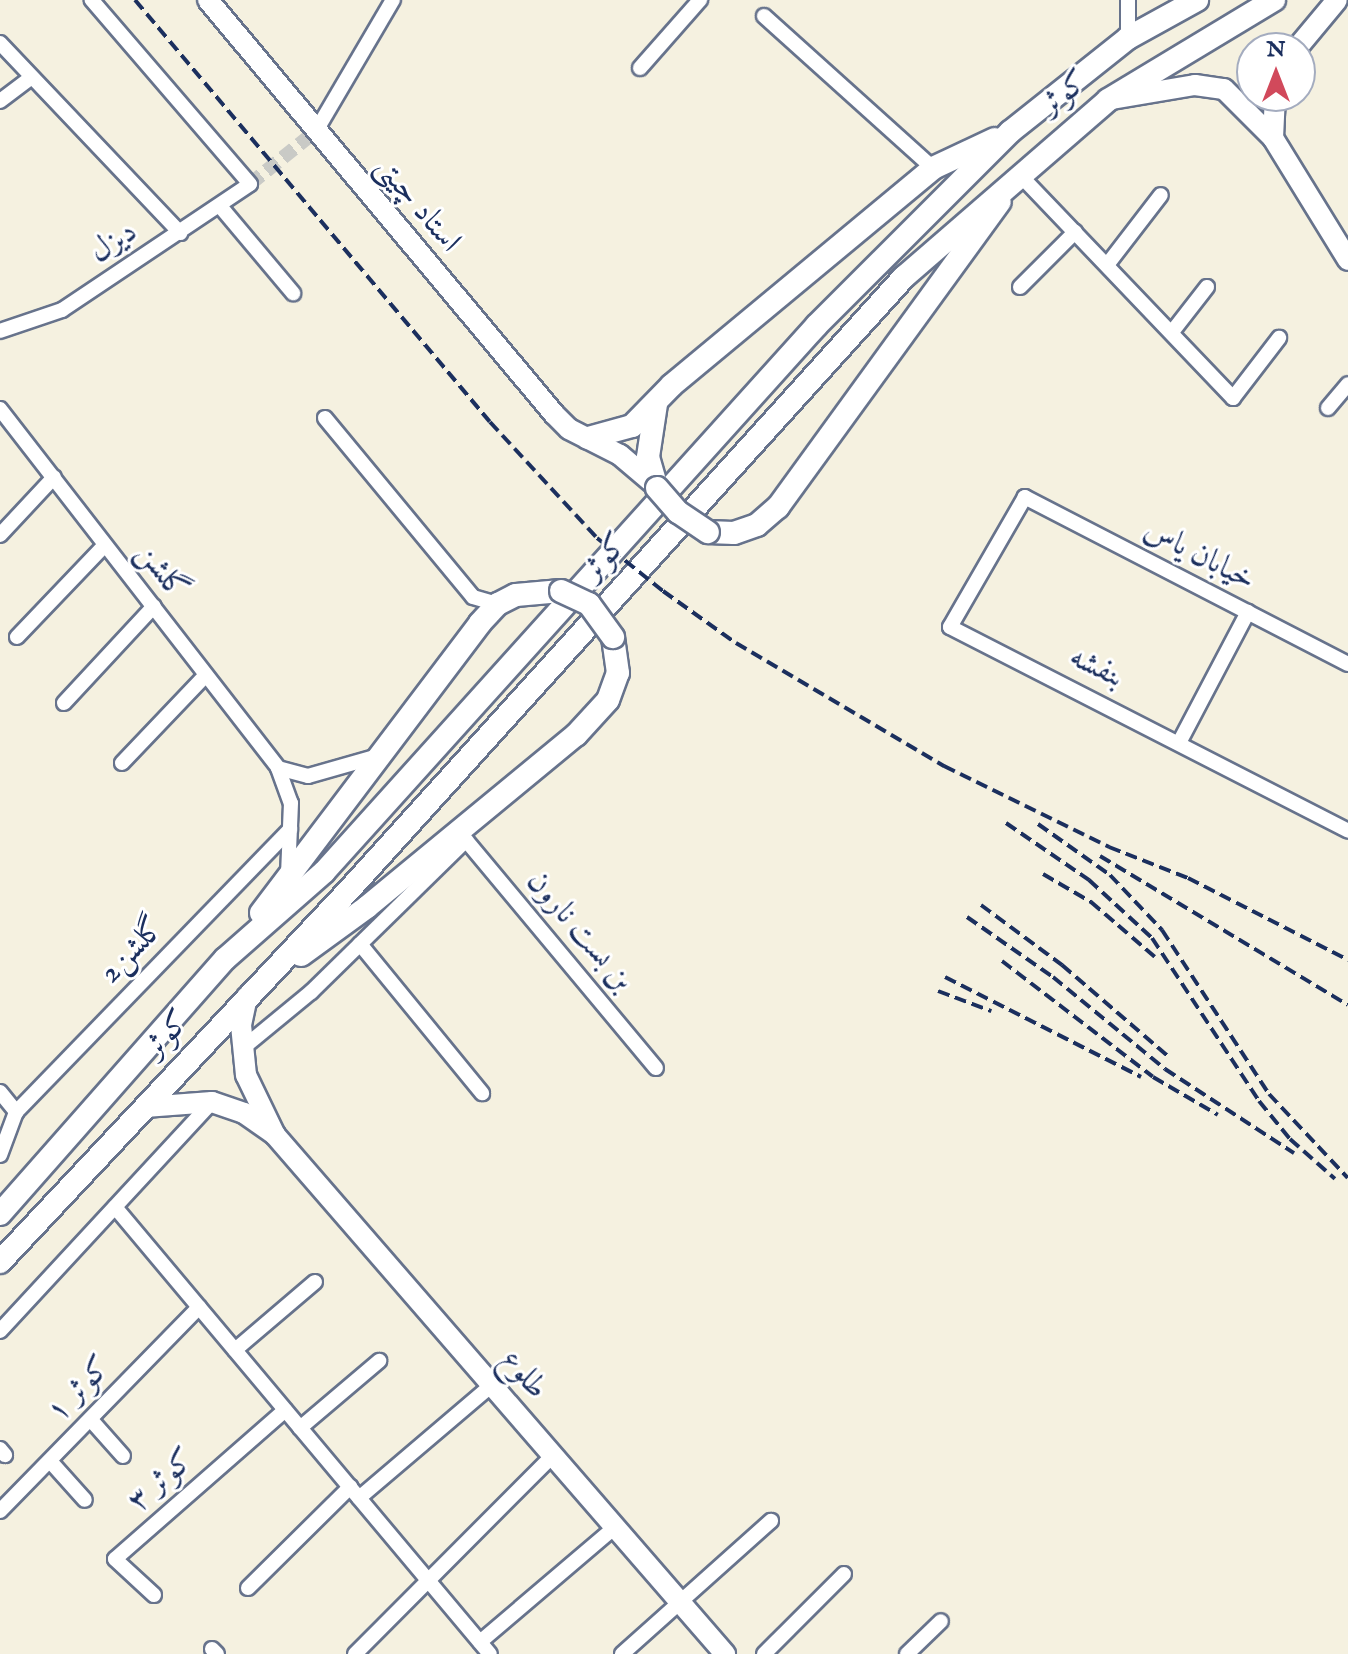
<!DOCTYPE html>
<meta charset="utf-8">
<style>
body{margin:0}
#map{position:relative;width:1348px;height:1654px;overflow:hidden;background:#f5f1e0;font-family:"IM FELL English",Amiri,serif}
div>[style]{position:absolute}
.street-tunnel>*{height:14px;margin-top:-7px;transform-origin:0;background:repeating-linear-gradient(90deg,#c9cac6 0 14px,transparent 0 21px)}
.roads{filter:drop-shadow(2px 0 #67738c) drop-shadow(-2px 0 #67738c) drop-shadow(0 2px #67738c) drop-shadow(0 -2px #67738c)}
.street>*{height:14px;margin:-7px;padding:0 7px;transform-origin:7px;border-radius:7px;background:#fff}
.secondary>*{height:20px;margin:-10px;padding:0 10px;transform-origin:10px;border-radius:10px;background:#fff}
.primary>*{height:22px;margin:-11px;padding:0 11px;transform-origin:11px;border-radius:11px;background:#fff}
.rail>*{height:4px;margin-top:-2px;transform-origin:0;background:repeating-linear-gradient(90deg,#1b2f5e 0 12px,transparent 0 18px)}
.bridges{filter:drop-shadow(2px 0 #67738c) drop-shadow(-2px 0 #67738c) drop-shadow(0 2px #67738c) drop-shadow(0 -2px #67738c)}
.primary-bridge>*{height:22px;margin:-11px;padding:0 11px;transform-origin:11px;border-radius:11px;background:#fff}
span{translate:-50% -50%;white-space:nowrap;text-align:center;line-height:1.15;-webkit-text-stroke:6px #fff;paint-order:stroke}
.street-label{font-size:32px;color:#1b2f5e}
.north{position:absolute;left:1236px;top:32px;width:80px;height:80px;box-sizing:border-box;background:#fff;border:2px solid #a4acbf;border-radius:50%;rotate:0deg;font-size:22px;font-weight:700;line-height:32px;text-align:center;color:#1b2f5e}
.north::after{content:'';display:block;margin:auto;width:28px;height:36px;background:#d1495b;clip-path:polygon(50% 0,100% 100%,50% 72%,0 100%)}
</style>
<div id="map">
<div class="street-tunnel">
<div style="left:250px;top:184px;width:85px;rotate:-38.8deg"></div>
</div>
<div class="roads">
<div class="street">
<div style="left:764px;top:16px;width:227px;rotate:42deg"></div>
<div style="left:1128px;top:38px;width:38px;rotate:-90deg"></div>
<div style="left:0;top:43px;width:262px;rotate:46.5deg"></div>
<div style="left:640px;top:68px;width:91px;rotate:-48.6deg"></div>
<div style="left:0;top:101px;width:39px;rotate:-37deg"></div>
<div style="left:316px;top:131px;width:152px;rotate:-59.6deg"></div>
<div style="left:1019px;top:174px;width:310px;rotate:46.3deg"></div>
<div style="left:1233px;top:398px;width:76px;rotate:-52.5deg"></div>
<div style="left:220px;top:206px;width:114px;rotate:50deg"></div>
<div style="left:1107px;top:265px;width:88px;rotate:-52.4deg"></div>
<div style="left:1020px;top:287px;width:78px;rotate:-45deg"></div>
<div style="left:0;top:331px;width:65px;rotate:-18.7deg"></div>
<div style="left:62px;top:310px;width:226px;rotate:-33.8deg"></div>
<div style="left:250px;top:184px;width:243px;rotate:-130.7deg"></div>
<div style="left:1172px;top:332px;width:57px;rotate:-52.1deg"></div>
<div style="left:1328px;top:408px;width:31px;rotate:-50deg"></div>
<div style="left:0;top:409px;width:454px;rotate:52.2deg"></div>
<div style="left:278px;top:768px;width:37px;rotate:70deg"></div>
<div style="left:291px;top:803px;width:72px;rotate:92.4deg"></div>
<div style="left:325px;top:418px;width:232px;rotate:50.4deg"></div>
<div style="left:473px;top:597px;width:26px;rotate:16deg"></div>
<div style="left:0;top:535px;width:79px;rotate:-47deg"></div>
<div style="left:17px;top:637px;width:126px;rotate:-46.3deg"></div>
<div style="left:1348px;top:664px;width:364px;rotate:-152.7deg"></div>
<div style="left:1025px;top:497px;width:150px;rotate:120deg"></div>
<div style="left:950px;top:627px;width:447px;rotate:27.1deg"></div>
<div style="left:64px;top:703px;width:132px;rotate:-47.1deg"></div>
<div style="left:1180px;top:741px;width:146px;rotate:-62.2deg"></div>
<div style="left:122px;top:763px;width:119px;rotate:-46.4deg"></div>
<div style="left:278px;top:768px;width:31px;rotate:15deg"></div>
<div style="left:308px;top:776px;width:73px;rotate:-15.9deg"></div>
<div style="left:460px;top:833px;width:306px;rotate:50.2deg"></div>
<div style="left:360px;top:944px;width:193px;rotate:50.7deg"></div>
<div style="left:243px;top:1048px;width:88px;rotate:-39.5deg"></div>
<div style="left:311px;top:992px;width:217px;rotate:-44.4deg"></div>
<div style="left:0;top:1092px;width:26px;rotate:51deg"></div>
<div style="left:0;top:1155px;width:46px;rotate:-69.6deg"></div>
<div style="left:16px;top:1112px;width:394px;rotate:-45.9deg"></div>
<div style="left:115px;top:1207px;width:583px;rotate:50.01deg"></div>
<div style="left:0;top:1331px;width:312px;rotate:-47.2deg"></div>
<div style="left:235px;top:1350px;width:105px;rotate:-40.4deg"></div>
<div style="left:91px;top:1420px;width:48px;rotate:48.4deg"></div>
<div style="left:300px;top:1428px;width:104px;rotate:-40.3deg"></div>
<div style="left:0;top:1449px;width:8px;rotate:50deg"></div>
<div style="left:50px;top:1461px;width:52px;rotate:48.1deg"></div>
<div style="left:359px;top:1498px;width:175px;rotate:-40.4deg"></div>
<div style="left:0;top:1511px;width:285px;rotate:-45.7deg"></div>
<div style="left:248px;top:1588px;width:144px;rotate:-44.7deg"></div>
<div style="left:154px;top:1595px;width:53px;rotate:-137.3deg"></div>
<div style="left:115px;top:1559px;width:226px;rotate:-41.2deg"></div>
<div style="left:480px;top:1642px;width:177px;rotate:-40.4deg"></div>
<div style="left:212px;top:1649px;width:7px;rotate:45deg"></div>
<div style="left:355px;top:1654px;width:281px;rotate:-45.1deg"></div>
<div style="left:622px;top:1654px;width:200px;rotate:-41.8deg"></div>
<div style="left:764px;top:1654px;width:113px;rotate:-45deg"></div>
<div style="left:907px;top:1654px;width:47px;rotate:-44.1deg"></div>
</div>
<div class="secondary">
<div style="left:208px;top:0;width:540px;rotate:50.11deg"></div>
<div style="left:554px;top:414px;width:21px;rotate:45deg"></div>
<div style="left:569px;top:429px;width:57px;rotate:27deg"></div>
<div style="left:620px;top:455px;width:43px;rotate:40.3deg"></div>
<div style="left:1297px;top:48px;width:62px;rotate:-50.2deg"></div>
<div style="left:1112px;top:99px;width:84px;rotate:-9.6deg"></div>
<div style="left:1195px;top:85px;width:29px;rotate:8deg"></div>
<div style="left:1224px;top:89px;width:69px;rotate:45deg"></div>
<div style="left:1273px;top:138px;width:143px;rotate:58.4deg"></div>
<div style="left:1273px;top:138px;width:42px;rotate:-87.3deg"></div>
<div style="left:145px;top:1107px;width:67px;rotate:-4.3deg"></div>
<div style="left:212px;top:1102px;width:34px;rotate:19deg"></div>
<div style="left:244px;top:1113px;width:38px;rotate:35deg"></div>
<div style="left:275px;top:1135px;width:67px;rotate:-115.8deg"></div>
<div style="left:246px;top:1075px;width:50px;rotate:-95.7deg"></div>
<div style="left:241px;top:1025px;width:29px;rotate:-78deg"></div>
<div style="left:275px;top:1135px;width:687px;rotate:49.07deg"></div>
</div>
<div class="primary">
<div style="left:656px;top:404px;width:54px;rotate:98.6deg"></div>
<div style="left:648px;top:457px;width:32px;rotate:74deg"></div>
<div style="left:588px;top:438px;width:46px;rotate:-15.3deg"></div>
<div style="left:632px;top:426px;width:57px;rotate:-45.7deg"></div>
<div style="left:672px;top:385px;width:339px;rotate:-39.7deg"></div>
<div style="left:933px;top:168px;width:68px;rotate:-25.1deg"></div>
<div style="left:708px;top:532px;width:26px;rotate:2deg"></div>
<div style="left:734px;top:533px;width:24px;rotate:-19deg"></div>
<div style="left:757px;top:525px;width:28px;rotate:-41deg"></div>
<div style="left:778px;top:507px;width:377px;rotate:-54deg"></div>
<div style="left:261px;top:913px;width:363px;rotate:-52.9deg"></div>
<div style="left:480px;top:623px;width:26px;rotate:-47deg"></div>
<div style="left:498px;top:604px;width:20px;rotate:-27deg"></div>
<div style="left:516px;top:595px;width:45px;rotate:-5.1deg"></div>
<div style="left:301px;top:955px;width:82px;rotate:-36deg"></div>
<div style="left:367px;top:907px;width:271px;rotate:-39.5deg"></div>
<div style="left:576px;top:735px;width:47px;rotate:-47.6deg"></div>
<div style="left:608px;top:700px;width:29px;rotate:-70deg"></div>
<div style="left:618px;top:673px;width:36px;rotate:-98deg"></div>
<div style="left:0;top:1214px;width:340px;rotate:-48.6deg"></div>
<div style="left:225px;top:959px;width:132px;rotate:-41.3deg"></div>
<div style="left:324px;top:872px;width:736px;rotate:-47.97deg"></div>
<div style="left:817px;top:325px;width:273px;rotate:-45deg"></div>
<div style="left:1010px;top:132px;width:151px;rotate:-38.5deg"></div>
<div style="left:1128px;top:38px;width:79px;rotate:-28.8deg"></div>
<div style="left:0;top:1262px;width:511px;rotate:-46.82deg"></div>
<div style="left:350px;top:889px;width:826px;rotate:-47.85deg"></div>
<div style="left:904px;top:277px;width:270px;rotate:-40.9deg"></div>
<div style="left:1108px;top:100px;width:194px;rotate:-31.1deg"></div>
</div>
</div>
<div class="rail">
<div style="left:135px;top:0;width:551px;rotate:49.93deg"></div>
<div style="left:490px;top:422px;width:158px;rotate:47.3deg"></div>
<div style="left:597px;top:538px;width:85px;rotate:38.8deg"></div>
<div style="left:663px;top:591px;width:90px;rotate:35.5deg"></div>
<div style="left:736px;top:643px;width:242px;rotate:30.6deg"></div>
<div style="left:944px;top:766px;width:184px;rotate:26.1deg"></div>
<div style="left:1109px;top:847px;width:85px;rotate:21.4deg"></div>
<div style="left:1188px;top:878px;width:180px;rotate:27.1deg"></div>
<div style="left:1006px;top:823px;width:101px;rotate:34.5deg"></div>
<div style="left:1089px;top:880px;width:86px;rotate:42.6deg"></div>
<div style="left:1152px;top:938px;width:195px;rotate:56.7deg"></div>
<div style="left:1259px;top:1101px;width:49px;rotate:50.8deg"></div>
<div style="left:1290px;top:1139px;width:60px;rotate:41.6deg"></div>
<div style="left:1038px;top:824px;width:88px;rotate:35.3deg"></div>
<div style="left:1110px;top:875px;width:76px;rotate:46.6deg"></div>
<div style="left:1162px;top:930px;width:196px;rotate:56.9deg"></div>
<div style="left:1269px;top:1094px;width:115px;rotate:46.8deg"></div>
<div style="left:1100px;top:856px;width:289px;rotate:31deg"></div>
<div style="left:1043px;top:874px;width:56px;rotate:30.3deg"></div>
<div style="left:1091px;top:902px;width:84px;rotate:40.7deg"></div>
<div style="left:981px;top:905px;width:101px;rotate:36.5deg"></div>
<div style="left:1062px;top:965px;width:143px;rotate:40.7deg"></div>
<div style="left:967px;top:917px;width:105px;rotate:34.9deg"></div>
<div style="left:1053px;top:977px;width:145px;rotate:39.4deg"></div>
<div style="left:1165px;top:1069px;width:154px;rotate:33.1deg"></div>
<div style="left:1002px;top:961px;width:190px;rotate:37.5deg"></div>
<div style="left:1153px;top:1077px;width:75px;rotate:30.3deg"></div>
<div style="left:945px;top:977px;width:220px;rotate:27deg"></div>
<div style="left:938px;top:991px;width:57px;rotate:20.7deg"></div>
</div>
<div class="bridges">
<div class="primary-bridge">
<div style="left:657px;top:488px;width:32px;rotate:49deg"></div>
<div style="left:678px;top:512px;width:36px;rotate:34deg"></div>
<div style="left:561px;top:591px;width:31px;rotate:25deg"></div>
<div style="left:589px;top:604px;width:41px;rotate:54deg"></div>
</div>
</div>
<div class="street-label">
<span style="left:1065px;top:94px;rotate:-38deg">کوثر</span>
<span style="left:417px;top:205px;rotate:50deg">استاد چیتی</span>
<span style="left:114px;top:243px;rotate:-33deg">دیزل</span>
<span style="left:1199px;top:556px;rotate:27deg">خیابان یاس</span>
<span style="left:606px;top:558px;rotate:-48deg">کوثر</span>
<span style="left:161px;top:572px;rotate:52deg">گلشن</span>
<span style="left:1096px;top:668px;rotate:26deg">بنفشه</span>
<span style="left:579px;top:932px;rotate:50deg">بن بست نارون</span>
<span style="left:133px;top:951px;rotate:-46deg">گلشن2</span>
<span style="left:168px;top:1035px;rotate:-47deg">کوثر</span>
<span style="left:523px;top:1375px;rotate:49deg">طلوع</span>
<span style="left:80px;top:1390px;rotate:-46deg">کوثر ۱</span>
<span style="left:162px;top:1481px;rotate:-41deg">کوثر ۳</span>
</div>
<div class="north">N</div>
</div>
